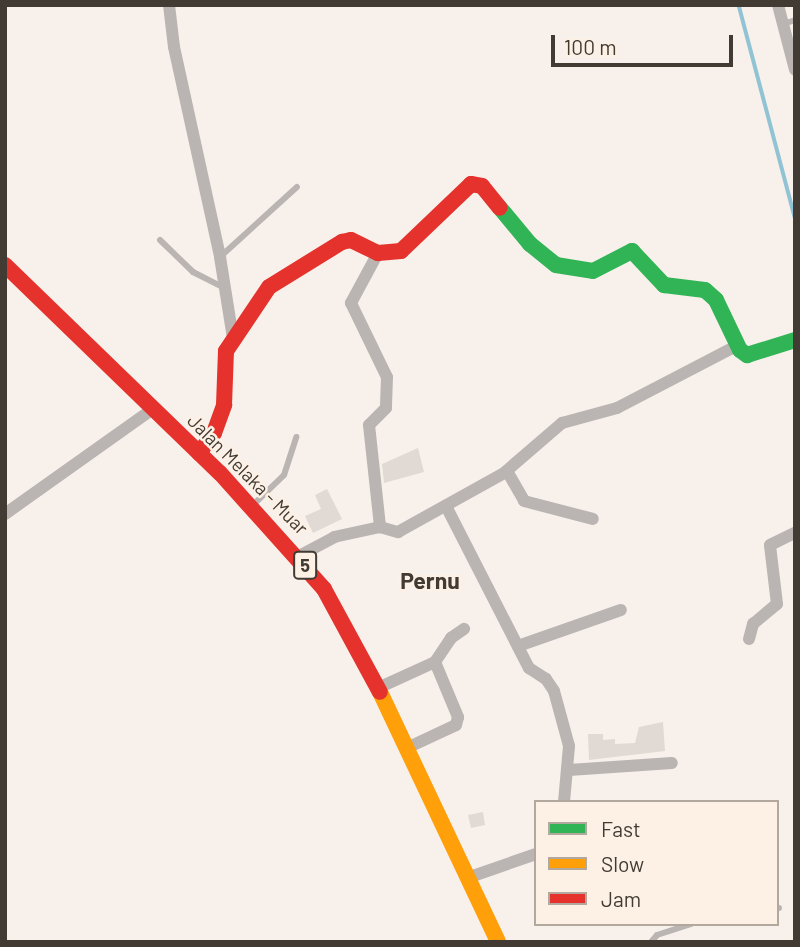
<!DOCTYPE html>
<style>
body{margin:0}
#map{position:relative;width:800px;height:947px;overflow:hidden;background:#f8f1eb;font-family:Barlow,sans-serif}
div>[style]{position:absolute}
.stream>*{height:3.5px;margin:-1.75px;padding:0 1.75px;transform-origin:1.75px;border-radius:1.75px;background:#90c3d4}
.building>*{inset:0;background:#e1d9d3}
.lane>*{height:6px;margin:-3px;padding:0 3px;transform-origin:3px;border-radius:3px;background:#bab5b3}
.street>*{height:12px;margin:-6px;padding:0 6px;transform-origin:6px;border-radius:6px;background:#bab5b3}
.fast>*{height:16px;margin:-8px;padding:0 8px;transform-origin:8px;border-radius:8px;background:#30b455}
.slow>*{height:16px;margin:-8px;padding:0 8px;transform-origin:8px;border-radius:8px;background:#ff9f0a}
.jam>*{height:16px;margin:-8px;padding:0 8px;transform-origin:8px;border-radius:8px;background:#e5322d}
span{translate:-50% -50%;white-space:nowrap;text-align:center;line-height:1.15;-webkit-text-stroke:5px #fdf1e6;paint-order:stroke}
.shield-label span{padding:2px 5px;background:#fdf1e6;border:2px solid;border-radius:5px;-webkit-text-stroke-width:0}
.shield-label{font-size:18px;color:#423b33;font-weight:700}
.street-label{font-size:19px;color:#423b33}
.quarter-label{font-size:23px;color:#423b33;font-weight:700}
.frame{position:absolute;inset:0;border:7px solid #423b33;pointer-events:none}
.legend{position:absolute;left:534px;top:800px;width:245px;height:126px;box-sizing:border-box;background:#fdf1e6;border:2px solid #b2a89e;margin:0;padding:9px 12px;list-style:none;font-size:21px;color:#423b33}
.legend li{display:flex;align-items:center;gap:14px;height:35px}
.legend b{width:35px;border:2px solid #b2a89e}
.scale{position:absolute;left:551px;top:35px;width:182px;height:32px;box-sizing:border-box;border:4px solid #423b33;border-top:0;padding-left:9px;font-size:21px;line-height:24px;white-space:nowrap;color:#423b33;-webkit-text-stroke:5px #fdf1e6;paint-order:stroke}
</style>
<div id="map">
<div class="stream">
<div style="left:739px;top:5px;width:219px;rotate:75.2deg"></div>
</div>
<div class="building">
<div style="clip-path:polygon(418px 448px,424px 472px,384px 483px,382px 464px)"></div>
<div style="clip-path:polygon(327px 489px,342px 519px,313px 533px,305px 516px,321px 509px,315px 495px)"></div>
<div style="clip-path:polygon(663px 722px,665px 751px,589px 760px,588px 734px,603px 734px,603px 740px,615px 739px,615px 744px,635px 743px,639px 727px)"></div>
<div style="clip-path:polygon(483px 812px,485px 825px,471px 828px,468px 815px)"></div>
</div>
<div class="lane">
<div style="left:783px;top:24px;width:13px;rotate:-18deg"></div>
<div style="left:160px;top:240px;width:46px;rotate:44.1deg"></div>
<div style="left:193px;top:272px;width:34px;rotate:27deg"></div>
<div style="left:220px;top:257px;width:104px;rotate:-42.3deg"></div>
<div style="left:253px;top:505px;width:43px;rotate:-44.1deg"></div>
<div style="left:284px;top:475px;width:40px;rotate:-72deg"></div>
<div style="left:777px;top:908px;width:2px"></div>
<div style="left:651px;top:942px;width:9px;rotate:-49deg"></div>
<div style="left:657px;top:935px;width:36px;rotate:-18deg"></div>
</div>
<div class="street">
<div style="left:169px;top:5px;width:42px;rotate:83.2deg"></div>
<div style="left:174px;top:47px;width:215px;rotate:77.6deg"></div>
<div style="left:220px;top:257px;width:82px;rotate:80.9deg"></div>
<div style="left:778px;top:5px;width:67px;rotate:75.3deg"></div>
<div style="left:378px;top:253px;width:57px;rotate:118.4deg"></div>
<div style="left:351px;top:303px;width:82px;rotate:64.1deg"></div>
<div style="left:387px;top:377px;width:31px;rotate:92deg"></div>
<div style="left:386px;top:408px;width:24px;rotate:135deg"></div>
<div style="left:369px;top:425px;width:103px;rotate:83.8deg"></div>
<div style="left:507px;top:471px;width:34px;rotate:60deg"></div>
<div style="left:524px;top:501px;width:71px;rotate:14.6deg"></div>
<div style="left:447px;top:508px;width:180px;rotate:62.9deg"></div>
<div style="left:529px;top:668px;width:20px;rotate:33deg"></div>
<div style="left:546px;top:679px;width:14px;rotate:56deg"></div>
<div style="left:554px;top:691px;width:57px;rotate:74.7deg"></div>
<div style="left:569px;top:746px;width:56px;rotate:95.1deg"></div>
<div style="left:5px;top:514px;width:181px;rotate:-35.4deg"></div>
<div style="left:299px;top:556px;width:40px;rotate:-28deg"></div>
<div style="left:334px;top:537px;width:47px;rotate:-12.3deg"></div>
<div style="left:380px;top:527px;width:19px;rotate:16deg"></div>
<div style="left:398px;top:532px;width:121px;rotate:-29.1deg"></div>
<div style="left:504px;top:473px;width:77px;rotate:-40.8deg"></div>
<div style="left:562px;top:423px;width:57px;rotate:-15.3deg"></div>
<div style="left:617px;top:408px;width:136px;rotate:-27.5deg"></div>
<div style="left:749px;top:639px;width:16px;rotate:-75deg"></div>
<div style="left:753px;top:624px;width:31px;rotate:-40deg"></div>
<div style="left:777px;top:604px;width:59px;rotate:-96.8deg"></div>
<div style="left:770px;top:545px;width:28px;rotate:-26deg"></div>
<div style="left:518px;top:646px;width:109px;rotate:-19.3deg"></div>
<div style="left:435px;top:662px;width:29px;rotate:-56deg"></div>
<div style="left:451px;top:638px;width:16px;rotate:-35deg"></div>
<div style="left:378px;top:688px;width:63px;rotate:-24.5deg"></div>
<div style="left:435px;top:662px;width:60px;rotate:67.3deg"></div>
<div style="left:458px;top:717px;width:8px;rotate:104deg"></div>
<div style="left:456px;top:725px;width:54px;rotate:154.9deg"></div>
<div style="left:569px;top:770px;width:103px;rotate:-3.9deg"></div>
<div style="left:467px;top:878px;width:73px;rotate:-19.2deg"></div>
</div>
<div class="fast">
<div style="left:500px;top:208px;width:47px;rotate:50.2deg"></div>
<div style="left:530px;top:244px;width:33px;rotate:39deg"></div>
<div style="left:556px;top:265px;width:37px;rotate:9deg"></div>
<div style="left:593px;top:271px;width:44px;rotate:-27.1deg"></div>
<div style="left:632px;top:251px;width:47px;rotate:46.7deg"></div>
<div style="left:664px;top:285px;width:41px;rotate:7deg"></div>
<div style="left:705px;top:290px;width:15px;rotate:42deg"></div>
<div style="left:716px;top:300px;width:55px;rotate:64.4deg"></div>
<div style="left:740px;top:350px;width:9px;rotate:36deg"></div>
<div style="left:747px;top:355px;width:50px;rotate:-17.4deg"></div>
</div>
<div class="slow">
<div style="left:380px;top:692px;width:276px;rotate:64.7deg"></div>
</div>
<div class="jam">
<div style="left:5px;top:265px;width:299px;rotate:44.1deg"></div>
<div style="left:220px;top:473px;width:156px;rotate:48.1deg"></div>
<div style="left:324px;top:589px;width:117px;rotate:61.5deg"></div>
<div style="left:199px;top:453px;width:25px;rotate:-53deg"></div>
<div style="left:214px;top:433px;width:30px;rotate:-70deg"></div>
<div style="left:224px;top:405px;width:54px;rotate:-87.9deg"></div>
<div style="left:226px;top:351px;width:77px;rotate:-56.1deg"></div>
<div style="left:269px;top:287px;width:86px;rotate:-31.7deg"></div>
<div style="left:342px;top:242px;width:9px;rotate:-13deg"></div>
<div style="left:351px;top:240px;width:30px;rotate:26deg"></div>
<div style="left:378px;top:253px;width:23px;rotate:-5deg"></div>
<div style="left:401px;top:251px;width:97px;rotate:-43.7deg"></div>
<div style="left:471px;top:184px;width:11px;rotate:10deg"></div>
<div style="left:482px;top:186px;width:28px;rotate:51deg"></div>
</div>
<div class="shield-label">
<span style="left:305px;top:565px">5</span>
</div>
<div class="street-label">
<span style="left:248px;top:474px;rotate:45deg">Jalan Melaka - Muar</span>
</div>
<div class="quarter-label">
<span style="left:430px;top:580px">Pernu</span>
</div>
<div class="frame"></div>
<ul class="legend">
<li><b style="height:9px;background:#30b455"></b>Fast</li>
<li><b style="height:9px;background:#ff9f0a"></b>Slow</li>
<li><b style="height:9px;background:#e5322d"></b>Jam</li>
</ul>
<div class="scale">100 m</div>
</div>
